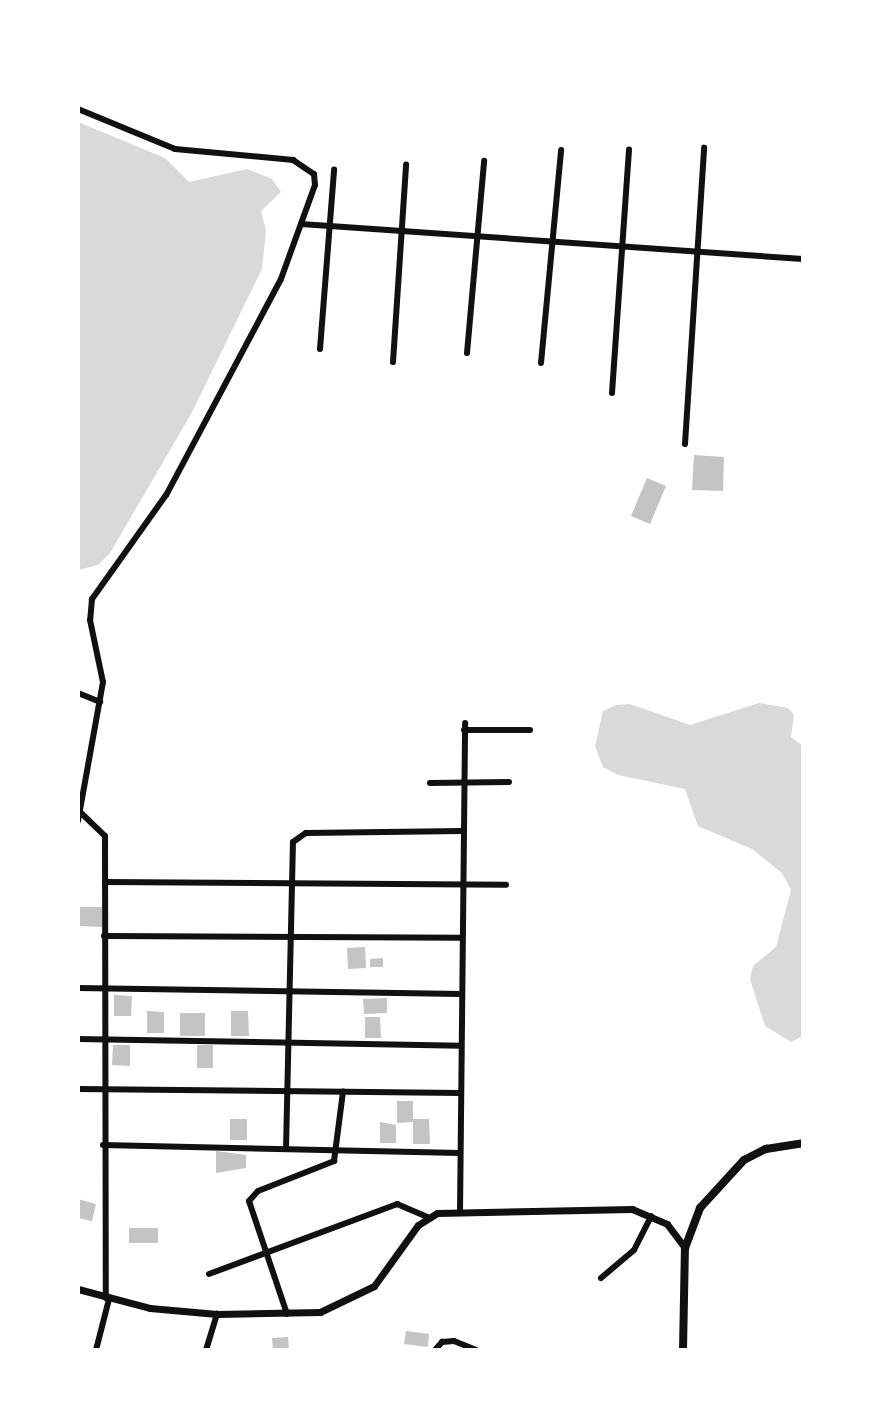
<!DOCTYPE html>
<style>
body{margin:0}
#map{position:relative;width:881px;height:1428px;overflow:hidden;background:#fff;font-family:"Titillium Web",sans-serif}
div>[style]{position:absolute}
.water>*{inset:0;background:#d9d9d9}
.building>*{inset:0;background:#c4c4c4}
.minor>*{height:6px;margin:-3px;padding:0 3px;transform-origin:3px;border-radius:3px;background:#111}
.tertiary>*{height:7px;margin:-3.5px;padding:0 3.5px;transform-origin:3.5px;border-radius:3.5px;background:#111}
.secondary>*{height:8px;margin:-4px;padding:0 4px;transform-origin:4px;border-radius:4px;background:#111}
span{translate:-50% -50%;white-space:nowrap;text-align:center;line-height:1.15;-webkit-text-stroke:7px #fff;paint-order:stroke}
.frame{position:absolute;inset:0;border:80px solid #fff;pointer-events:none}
</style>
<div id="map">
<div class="water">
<div style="clip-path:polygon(78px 122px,165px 158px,189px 182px,247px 169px,272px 179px,281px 192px,261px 211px,266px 231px,262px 269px,191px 414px,110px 553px,98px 565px,78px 570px)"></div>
<div style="clip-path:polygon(759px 703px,788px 708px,794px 715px,791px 737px,803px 746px,803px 1036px,791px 1042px,765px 1026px,750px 979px,753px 966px,776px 947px,791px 890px,782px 873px,752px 849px,698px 826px,685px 789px,618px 775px,603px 767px,595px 746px,603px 711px,616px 705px,630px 704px,690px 725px)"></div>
</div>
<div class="building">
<div style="clip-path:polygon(694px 455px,724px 457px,723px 491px,692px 490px)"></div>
<div style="clip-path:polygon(647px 478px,666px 486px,650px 524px,631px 516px)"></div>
<div style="clip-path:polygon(78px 907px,102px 907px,102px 927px,78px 926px)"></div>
<div style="clip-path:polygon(365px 947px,366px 968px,348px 969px,347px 948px)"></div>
<div style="clip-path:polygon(383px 958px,383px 967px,370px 967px,370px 959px)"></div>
<div style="clip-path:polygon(114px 995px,132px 996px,131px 1016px,114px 1016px)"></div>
<div style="clip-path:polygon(387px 998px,387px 1013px,364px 1014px,363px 999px)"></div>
<div style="clip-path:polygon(147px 1011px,164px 1012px,164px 1033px,147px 1033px)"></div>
<div style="clip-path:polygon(231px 1011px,248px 1011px,249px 1036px,231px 1036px)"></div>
<div style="clip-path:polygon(180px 1013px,205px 1013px,205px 1036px,180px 1036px)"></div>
<div style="clip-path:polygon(365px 1017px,380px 1017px,381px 1038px,365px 1038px)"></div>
<div style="clip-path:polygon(113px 1045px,130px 1045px,130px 1066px,112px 1065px)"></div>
<div style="clip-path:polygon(197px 1045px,213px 1045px,213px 1068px,197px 1068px)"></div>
<div style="clip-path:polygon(397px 1101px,413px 1101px,413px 1119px,429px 1119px,430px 1144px,413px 1144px,413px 1122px,397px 1123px)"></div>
<div style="clip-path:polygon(230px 1119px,247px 1119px,247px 1140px,230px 1140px)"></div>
<div style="clip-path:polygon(380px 1122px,396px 1125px,396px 1143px,380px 1143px)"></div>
<div style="clip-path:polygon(216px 1151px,246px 1155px,246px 1168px,216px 1173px)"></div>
<div style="clip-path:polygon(78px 1199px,96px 1204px,92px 1221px,78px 1218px)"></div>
<div style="clip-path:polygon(129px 1228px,158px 1228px,158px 1243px,129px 1243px)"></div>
<div style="clip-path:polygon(406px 1331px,429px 1334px,428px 1347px,404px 1344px)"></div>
<div style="clip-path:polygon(288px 1337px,289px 1350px,273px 1350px,272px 1338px)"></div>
</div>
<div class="minor">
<div style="left:78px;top:109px;width:105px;rotate:22.4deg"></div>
<div style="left:175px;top:149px;width:119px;rotate:5.3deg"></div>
<div style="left:293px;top:160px;width:25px;rotate:34deg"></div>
<div style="left:314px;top:174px;width:11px;rotate:85deg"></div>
<div style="left:315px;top:185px;width:100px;rotate:109.9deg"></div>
<div style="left:281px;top:279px;width:245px;rotate:118deg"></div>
<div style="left:166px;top:495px;width:128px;rotate:125.4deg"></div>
<div style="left:92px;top:599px;width:21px;rotate:95deg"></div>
<div style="left:90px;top:620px;width:63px;rotate:78.2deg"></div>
<div style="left:103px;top:682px;width:141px;rotate:100.2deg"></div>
<div style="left:301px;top:224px;width:503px;rotate:3.99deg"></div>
<div style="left:320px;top:349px;width:180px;rotate:-85.5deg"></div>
<div style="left:467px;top:353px;width:193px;rotate:-84.9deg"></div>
<div style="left:393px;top:362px;width:198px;rotate:-86.2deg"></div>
<div style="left:541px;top:363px;width:214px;rotate:-84.6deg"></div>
<div style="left:612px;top:393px;width:244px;rotate:-86deg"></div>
<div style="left:685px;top:444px;width:297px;rotate:-86.3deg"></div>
<div style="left:78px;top:693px;width:24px;rotate:22deg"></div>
<div style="left:464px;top:730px;width:66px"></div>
<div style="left:430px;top:783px;width:79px;rotate:-0.7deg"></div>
<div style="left:78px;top:810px;width:37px;rotate:44deg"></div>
<div style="left:105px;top:836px;width:462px;rotate:89.9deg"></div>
<div style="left:105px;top:882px;width:401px;rotate:0.4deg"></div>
<div style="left:104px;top:936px;width:358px;rotate:0.3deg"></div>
<div style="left:78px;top:988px;width:383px;rotate:0.9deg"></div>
<div style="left:78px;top:1039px;width:383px;rotate:1deg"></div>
<div style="left:78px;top:1089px;width:383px;rotate:0.6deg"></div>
<div style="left:103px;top:1145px;width:357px;rotate:1.3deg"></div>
<div style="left:286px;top:1149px;width:307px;rotate:-88.7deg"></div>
<div style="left:293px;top:842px;width:16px;rotate:-35deg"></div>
<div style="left:306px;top:833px;width:156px;rotate:-0.7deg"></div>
<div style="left:460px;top:1213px;width:490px;rotate:-89.4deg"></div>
<div style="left:209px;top:1274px;width:201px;rotate:-20.4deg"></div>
<div style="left:397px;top:1204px;width:33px;rotate:23deg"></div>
<div style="left:601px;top:1278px;width:43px;rotate:-40.3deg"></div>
<div style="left:634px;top:1250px;width:38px;rotate:-63deg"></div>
<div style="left:287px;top:1314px;width:119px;rotate:-108.6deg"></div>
<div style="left:249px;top:1201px;width:13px;rotate:-48deg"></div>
<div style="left:258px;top:1191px;width:82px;rotate:-21.5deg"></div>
<div style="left:334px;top:1161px;width:70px;rotate:-82.6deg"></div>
<div style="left:96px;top:1350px;width:53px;rotate:-75.7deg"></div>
<div style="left:206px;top:1350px;width:38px;rotate:-73deg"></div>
<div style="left:435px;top:1350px;width:11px;rotate:-49deg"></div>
<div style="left:442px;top:1342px;width:12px;rotate:-5deg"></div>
<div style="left:454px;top:1341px;width:24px;rotate:22deg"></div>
</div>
<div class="tertiary">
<div style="left:78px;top:1289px;width:74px;rotate:14.8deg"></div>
<div style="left:150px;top:1308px;width:67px;rotate:5.1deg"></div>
<div style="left:217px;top:1314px;width:103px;rotate:-1.1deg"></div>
<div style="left:320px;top:1312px;width:60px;rotate:-25.7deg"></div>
<div style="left:374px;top:1286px;width:75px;rotate:-54.2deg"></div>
<div style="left:418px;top:1225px;width:22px;rotate:-32deg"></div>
<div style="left:437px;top:1213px;width:195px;rotate:-1.2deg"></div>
<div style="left:632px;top:1209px;width:38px;rotate:23deg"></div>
<div style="left:667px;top:1224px;width:30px;rotate:53deg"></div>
</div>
<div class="secondary">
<div style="left:683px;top:1350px;width:102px;rotate:-88.9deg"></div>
<div style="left:685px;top:1248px;width:43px;rotate:-69.4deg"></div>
<div style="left:700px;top:1208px;width:65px;rotate:-47.5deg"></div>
<div style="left:744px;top:1160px;width:25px;rotate:-27deg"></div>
<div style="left:766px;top:1149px;width:37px;rotate:-9deg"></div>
</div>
<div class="frame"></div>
</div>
